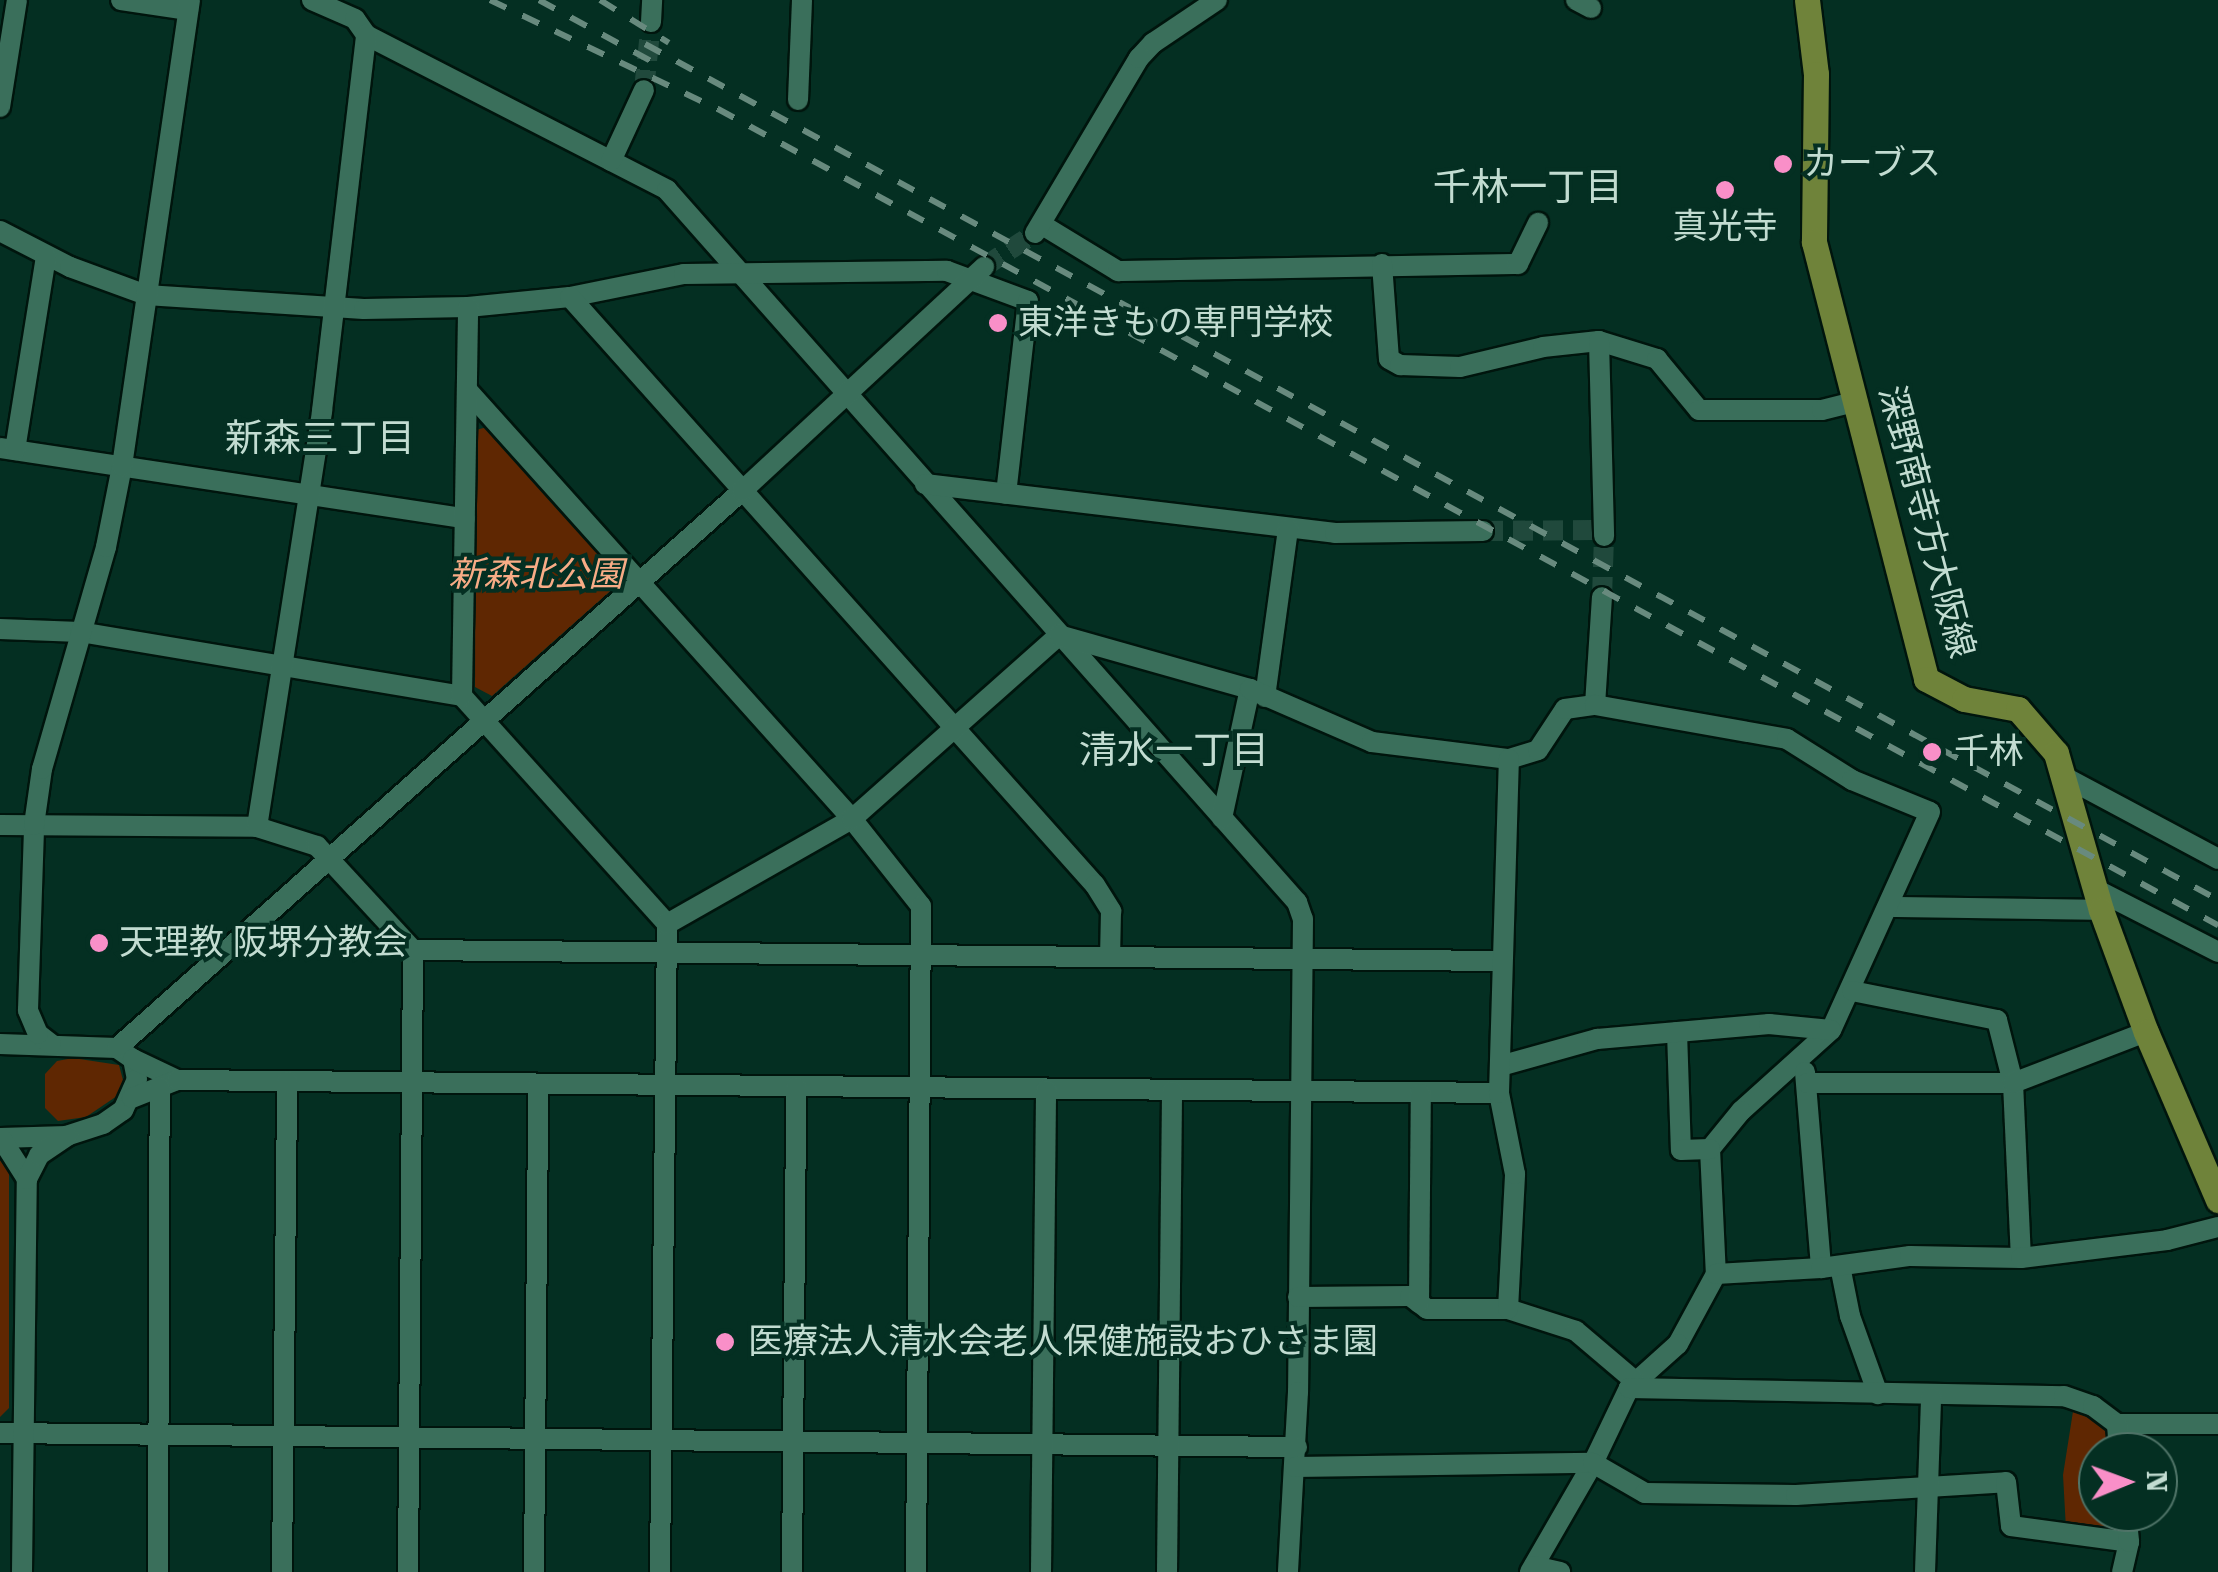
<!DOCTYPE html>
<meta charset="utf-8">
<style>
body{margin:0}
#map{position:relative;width:2218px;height:1572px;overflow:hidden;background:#042f22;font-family:"Roboto Serif","Noto Sans JP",serif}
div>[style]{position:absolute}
.green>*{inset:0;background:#5f2702}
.minor-tunnel>*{height:20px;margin-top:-10px;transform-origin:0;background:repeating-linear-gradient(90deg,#20493c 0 20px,transparent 0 30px)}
.roads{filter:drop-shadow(2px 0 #00150d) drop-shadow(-2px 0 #00150d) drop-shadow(0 2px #00150d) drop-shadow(0 -2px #00150d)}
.minor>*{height:20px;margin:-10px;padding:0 10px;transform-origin:10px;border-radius:10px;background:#3a6f5b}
.major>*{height:25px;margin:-12.5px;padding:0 12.5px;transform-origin:12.5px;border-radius:12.5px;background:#6f833a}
.rail>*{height:6px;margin-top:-3px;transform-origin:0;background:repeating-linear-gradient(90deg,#688a7e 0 18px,transparent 0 36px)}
.dots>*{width:28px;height:28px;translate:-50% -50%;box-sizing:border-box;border:5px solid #042f22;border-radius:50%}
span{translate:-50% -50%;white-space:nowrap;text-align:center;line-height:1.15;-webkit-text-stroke:8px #042f22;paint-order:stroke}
.poi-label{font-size:35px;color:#c2dcd1}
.left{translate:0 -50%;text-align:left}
.street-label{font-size:35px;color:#c2dcd1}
.park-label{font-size:35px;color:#f8ac86;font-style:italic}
.neighbourhood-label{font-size:38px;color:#c2dcd1}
.north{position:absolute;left:2078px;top:1432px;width:100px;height:100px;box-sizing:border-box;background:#042f22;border:2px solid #507468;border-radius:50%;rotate:89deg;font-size:28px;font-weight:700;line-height:40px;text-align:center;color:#c2dcd1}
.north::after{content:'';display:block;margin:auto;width:35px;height:45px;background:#f98fc8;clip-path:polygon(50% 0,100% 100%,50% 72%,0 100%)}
</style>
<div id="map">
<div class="green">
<div style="clip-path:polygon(487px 427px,616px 571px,617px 585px,492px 696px,475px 687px,476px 430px)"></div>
<div style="clip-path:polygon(73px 1058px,119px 1065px,124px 1084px,117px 1096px,86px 1117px,58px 1121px,45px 1108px,45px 1074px,57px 1061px)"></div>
<div style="clip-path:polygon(0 1160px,9px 1172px,9px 1408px,0 1417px)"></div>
<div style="clip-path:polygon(2074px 1405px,2113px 1429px,2114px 1452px,2098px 1452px,2098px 1512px,2120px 1512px,2123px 1532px,2066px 1529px,2063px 1475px)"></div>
</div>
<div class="minor-tunnel">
<div style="left:644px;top:90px;width:68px;rotate:-84.1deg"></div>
<div style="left:984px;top:267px;width:61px;rotate:-33.7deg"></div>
<div style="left:1483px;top:531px;width:110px;rotate:-0.5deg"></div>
<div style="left:1602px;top:597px;width:61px;rotate:-88.1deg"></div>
</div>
<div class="roads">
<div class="minor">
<div style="left:121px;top:0;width:68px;rotate:8.5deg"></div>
<div style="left:312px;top:0;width:47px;rotate:23.8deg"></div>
<div style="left:355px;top:19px;width:19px;rotate:55deg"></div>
<div style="left:366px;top:35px;width:339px;rotate:27.2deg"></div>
<div style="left:667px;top:190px;width:951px;rotate:48.5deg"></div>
<div style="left:1297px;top:902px;width:18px;rotate:71deg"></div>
<div style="left:1303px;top:919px;width:473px;rotate:90.6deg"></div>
<div style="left:1298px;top:1392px;width:180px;rotate:93.2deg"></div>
<div style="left:1576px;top:0;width:17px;rotate:28deg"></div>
<div style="left:651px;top:22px;width:22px;rotate:-87deg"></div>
<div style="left:798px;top:100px;width:100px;rotate:-87.7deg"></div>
<div style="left:0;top:107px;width:108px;rotate:-81deg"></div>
<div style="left:611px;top:161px;width:78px;rotate:-65.1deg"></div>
<div style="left:1044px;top:226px;width:87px;rotate:31.3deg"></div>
<div style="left:1118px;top:271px;width:400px;rotate:-1deg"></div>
<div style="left:1518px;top:264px;width:46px;rotate:-64deg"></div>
<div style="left:0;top:231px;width:79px;rotate:27.2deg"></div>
<div style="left:70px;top:267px;width:81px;rotate:20.2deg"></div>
<div style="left:146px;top:295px;width:218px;rotate:3.7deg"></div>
<div style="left:364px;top:309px;width:104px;rotate:-1.1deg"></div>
<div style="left:468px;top:307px;width:102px;rotate:-5.6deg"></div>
<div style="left:570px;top:297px;width:116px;rotate:-11.4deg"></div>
<div style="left:684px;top:274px;width:263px;rotate:-0.7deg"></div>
<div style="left:947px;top:271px;width:86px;rotate:20.3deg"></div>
<div style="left:1028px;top:301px;width:194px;rotate:96.5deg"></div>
<div style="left:1035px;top:233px;width:204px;rotate:-59.3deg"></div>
<div style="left:1139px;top:58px;width:21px;rotate:-47deg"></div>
<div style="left:1153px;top:43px;width:77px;rotate:-33.9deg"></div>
<div style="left:1382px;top:264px;width:95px;rotate:85.8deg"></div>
<div style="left:1389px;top:359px;width:13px;rotate:29deg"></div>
<div style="left:1400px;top:365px;width:60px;rotate:1.9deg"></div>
<div style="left:1460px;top:367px;width:85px;rotate:-13.5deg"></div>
<div style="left:1543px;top:347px;width:56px;rotate:-6.1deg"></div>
<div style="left:1599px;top:341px;width:61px;rotate:17.2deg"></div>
<div style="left:1657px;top:359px;width:66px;rotate:50.5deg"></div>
<div style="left:1699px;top:410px;width:123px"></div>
<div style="left:1822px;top:410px;width:36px;rotate:-14deg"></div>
<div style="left:570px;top:297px;width:788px;rotate:48.24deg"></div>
<div style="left:1095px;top:885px;width:31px;rotate:58deg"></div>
<div style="left:1111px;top:911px;width:46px;rotate:91.2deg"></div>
<div style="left:1599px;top:341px;width:195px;rotate:88.5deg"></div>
<div style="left:468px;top:391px;width:575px;rotate:48.1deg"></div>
<div style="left:852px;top:819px;width:111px;rotate:51.6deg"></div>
<div style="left:921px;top:906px;width:666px;rotate:90.43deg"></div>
<div style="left:0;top:448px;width:470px;rotate:8.6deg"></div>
<div style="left:15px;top:450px;width:196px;rotate:-80.9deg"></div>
<div style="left:925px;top:484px;width:413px;rotate:6.8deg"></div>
<div style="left:1335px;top:533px;width:148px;rotate:-0.8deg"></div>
<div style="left:0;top:629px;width:80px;rotate:2.1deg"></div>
<div style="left:80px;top:632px;width:387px;rotate:9.5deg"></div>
<div style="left:462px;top:696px;width:307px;rotate:48deg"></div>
<div style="left:667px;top:924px;width:648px;rotate:90.62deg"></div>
<div style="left:462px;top:696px;width:389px;rotate:-89.1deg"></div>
<div style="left:1265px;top:697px;width:170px;rotate:-82.2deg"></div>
<div style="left:1595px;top:705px;width:108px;rotate:-86.3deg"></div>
<div style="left:2061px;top:775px;width:178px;rotate:28.1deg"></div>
<div style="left:1222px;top:818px;width:132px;rotate:-77.8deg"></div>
<div style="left:0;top:825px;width:257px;rotate:0.4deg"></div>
<div style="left:257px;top:827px;width:63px;rotate:17.6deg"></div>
<div style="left:317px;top:846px;width:142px;rotate:47.3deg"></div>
<div style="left:413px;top:950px;width:622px;rotate:90.46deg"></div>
<div style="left:257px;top:827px;width:421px;rotate:-81.1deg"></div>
<div style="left:322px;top:411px;width:379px;rotate:-83.3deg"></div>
<div style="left:2097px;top:890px;width:136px;rotate:27.1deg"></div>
<div style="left:1889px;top:907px;width:212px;rotate:0.8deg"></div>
<div style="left:667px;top:924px;width:213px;rotate:-29.6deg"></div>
<div style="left:852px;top:819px;width:277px;rotate:-41.6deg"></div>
<div style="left:1059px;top:635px;width:198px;rotate:15.8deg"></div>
<div style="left:1250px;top:689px;width:133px;rotate:23.5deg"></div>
<div style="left:1372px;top:742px;width:138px;rotate:7.1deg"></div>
<div style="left:1509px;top:759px;width:30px;rotate:-17deg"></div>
<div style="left:1538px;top:750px;width:49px;rotate:-56.6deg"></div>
<div style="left:1565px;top:709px;width:30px;rotate:-8deg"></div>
<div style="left:1595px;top:705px;width:195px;rotate:10deg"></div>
<div style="left:1787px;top:739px;width:77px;rotate:32.2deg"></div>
<div style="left:1852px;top:780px;width:84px;rotate:22.3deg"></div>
<div style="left:1930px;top:812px;width:239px;rotate:114.4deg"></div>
<div style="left:1831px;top:1030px;width:121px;rotate:138deg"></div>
<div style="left:1741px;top:1111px;width:49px;rotate:129.2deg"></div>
<div style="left:1710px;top:1149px;width:125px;rotate:87.3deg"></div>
<div style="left:1716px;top:1274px;width:80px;rotate:118.5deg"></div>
<div style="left:1678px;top:1344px;width:66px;rotate:138.1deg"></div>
<div style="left:1629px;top:1388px;width:83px;rotate:115.6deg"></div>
<div style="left:1593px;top:1463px;width:126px;rotate:120deg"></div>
<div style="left:413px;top:950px;width:1087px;rotate:0.58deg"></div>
<div style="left:1852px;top:991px;width:148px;rotate:11.3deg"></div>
<div style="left:1997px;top:1020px;width:65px;rotate:75.7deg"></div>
<div style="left:2013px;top:1083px;width:175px;rotate:87.4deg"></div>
<div style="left:1677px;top:1032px;width:118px;rotate:88.1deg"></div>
<div style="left:1681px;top:1150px;width:29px;rotate:-2deg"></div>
<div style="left:0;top:1044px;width:117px;rotate:2deg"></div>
<div style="left:117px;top:1048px;width:19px;rotate:35deg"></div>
<div style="left:133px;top:1059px;width:20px;rotate:79deg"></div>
<div style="left:137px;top:1079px;width:34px;rotate:114deg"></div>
<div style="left:123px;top:1110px;width:24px;rotate:145deg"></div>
<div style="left:103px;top:1124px;width:38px;rotate:162deg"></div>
<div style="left:67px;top:1136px;width:67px;rotate:178.3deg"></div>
<div style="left:51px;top:1044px;width:16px;rotate:-142deg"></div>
<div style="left:38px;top:1034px;width:26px;rotate:-113deg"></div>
<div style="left:28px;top:1010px;width:185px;rotate:-88.1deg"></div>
<div style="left:34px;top:825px;width:57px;rotate:-81.9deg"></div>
<div style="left:42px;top:769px;width:231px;rotate:-73.9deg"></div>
<div style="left:106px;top:547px;width:83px;rotate:-78.8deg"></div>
<div style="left:122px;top:466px;width:471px;rotate:-81.7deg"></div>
<div style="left:117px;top:1048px;width:837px;rotate:-41.71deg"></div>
<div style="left:742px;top:491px;width:330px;rotate:-42.8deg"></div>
<div style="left:133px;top:1059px;width:49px;rotate:25.5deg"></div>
<div style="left:1500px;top:1066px;width:101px;rotate:-15.6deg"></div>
<div style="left:1597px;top:1039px;width:173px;rotate:-5deg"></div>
<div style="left:1769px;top:1024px;width:62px;rotate:5.5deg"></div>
<div style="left:1805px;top:1072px;width:197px;rotate:85.3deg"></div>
<div style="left:1807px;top:1083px;width:206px"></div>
<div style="left:2013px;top:1083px;width:142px;rotate:-21deg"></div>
<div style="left:132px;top:1098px;width:48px;rotate:-21.8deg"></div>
<div style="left:177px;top:1080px;width:1322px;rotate:0.56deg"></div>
<div style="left:1px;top:1138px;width:49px;rotate:57.6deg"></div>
<div style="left:1840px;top:1266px;width:51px;rotate:78.7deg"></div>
<div style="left:1850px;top:1316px;width:83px;rotate:70.3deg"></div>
<div style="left:1716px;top:1274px;width:105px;rotate:-3.3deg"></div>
<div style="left:1821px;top:1268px;width:90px;rotate:-7.7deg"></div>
<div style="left:1910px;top:1256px;width:111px;rotate:1deg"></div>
<div style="left:2021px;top:1258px;width:147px;rotate:-7deg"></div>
<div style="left:2167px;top:1240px;width:53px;rotate:-14.3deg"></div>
<div style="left:1298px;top:1297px;width:112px;rotate:-0.5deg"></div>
<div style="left:1410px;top:1296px;width:21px;rotate:37deg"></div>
<div style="left:1427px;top:1309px;width:81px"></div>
<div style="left:1508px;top:1309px;width:71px;rotate:17.9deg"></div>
<div style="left:1576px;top:1331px;width:77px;rotate:40.3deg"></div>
<div style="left:1419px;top:1303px;width:209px;rotate:-89.5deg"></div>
<div style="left:1508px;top:1309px;width:135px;rotate:-87deg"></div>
<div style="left:1515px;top:1174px;width:83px;rotate:-101.2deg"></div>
<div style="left:1499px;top:1093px;width:334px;rotate:-88.3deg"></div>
<div style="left:1629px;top:1388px;width:435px;rotate:1.1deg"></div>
<div style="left:2064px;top:1396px;width:31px;rotate:19deg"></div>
<div style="left:2093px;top:1406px;width:30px;rotate:37deg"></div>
<div style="left:2117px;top:1424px;width:101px"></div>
<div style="left:2117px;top:1424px;width:28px;rotate:86deg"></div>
<div style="left:0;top:1433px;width:1297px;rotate:0.62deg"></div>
<div style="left:1295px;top:1467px;width:298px;rotate:-0.8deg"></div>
<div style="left:1593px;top:1463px;width:60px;rotate:30deg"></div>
<div style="left:1645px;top:1493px;width:151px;rotate:0.8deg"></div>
<div style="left:1796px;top:1495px;width:210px;rotate:-3.5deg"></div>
<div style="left:2006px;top:1482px;width:44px;rotate:83.5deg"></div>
<div style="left:2011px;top:1526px;width:119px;rotate:7.7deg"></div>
<div style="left:2129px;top:1542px;width:31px;rotate:103deg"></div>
<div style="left:2126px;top:1512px;width:30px;rotate:84deg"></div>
<div style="left:1534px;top:1566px;width:27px;rotate:13deg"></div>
<div style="left:22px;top:1572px;width:393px;rotate:-89.3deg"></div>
<div style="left:27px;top:1179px;width:27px;rotate:-63deg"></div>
<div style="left:39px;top:1155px;width:34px;rotate:-34deg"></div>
<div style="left:158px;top:1572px;width:485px;rotate:-89.8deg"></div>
<div style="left:282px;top:1572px;width:491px;rotate:-89.4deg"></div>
<div style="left:534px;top:1572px;width:488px;rotate:-89.5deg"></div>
<div style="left:792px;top:1572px;width:485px;rotate:-89.5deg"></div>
<div style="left:1041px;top:1572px;width:482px;rotate:-89.4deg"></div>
<div style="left:1167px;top:1572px;width:481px;rotate:-89.4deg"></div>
<div style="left:1925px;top:1572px;width:175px;rotate:-88deg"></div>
</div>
<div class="major">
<div style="left:1807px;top:0;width:75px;rotate:83.1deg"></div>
<div style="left:1816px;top:74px;width:168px;rotate:90.7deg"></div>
<div style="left:1814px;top:242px;width:451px;rotate:75.6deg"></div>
<div style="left:1926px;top:679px;width:43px;rotate:27.8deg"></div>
<div style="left:1964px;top:699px;width:55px;rotate:10.5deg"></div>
<div style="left:2018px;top:709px;width:58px;rotate:49.2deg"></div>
<div style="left:2056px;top:753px;width:163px;rotate:74deg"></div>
<div style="left:2101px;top:910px;width:130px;rotate:69.8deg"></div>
<div style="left:2146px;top:1032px;width:183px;rotate:66.8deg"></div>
</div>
</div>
<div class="rail">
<div style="left:490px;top:0;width:253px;rotate:25.6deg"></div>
<div style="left:718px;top:109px;width:1708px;rotate:28.55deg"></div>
<div style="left:539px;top:0;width:136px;rotate:28.6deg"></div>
<div style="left:600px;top:0;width:81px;rotate:31.9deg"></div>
<div style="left:645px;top:44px;width:1791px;rotate:28.55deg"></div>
</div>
<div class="dots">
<div style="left:1783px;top:164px;background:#f98fc8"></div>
<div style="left:1725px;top:190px;background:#f98fc8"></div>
<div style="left:998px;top:323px;background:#f98fc8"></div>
<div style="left:1932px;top:752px;background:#f98fc8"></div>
<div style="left:99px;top:943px;background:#f98fc8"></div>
<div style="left:725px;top:1342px;background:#f98fc8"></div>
</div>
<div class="poi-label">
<span class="left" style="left:1803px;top:164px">カーブス</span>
<span style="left:1725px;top:227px">真光寺</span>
<span class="left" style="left:1018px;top:323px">東洋きもの専門学校</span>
<span class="left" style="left:1954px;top:752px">千林</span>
<span class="left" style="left:119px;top:943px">天理教 阪堺分教会</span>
<span class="left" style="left:748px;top:1342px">医療法人清水会老人保健施設おひさま園</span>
</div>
<div class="street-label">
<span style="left:1926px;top:522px;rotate:75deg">深野南寺方大阪線</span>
</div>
<div class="park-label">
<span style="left:536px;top:575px">新森北公園</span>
</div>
<div class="neighbourhood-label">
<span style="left:1528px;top:188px">千林一丁目</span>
<span style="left:320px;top:439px">新森三丁目</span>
<span style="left:1174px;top:751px">清水一丁目</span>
</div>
<div class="north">N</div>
</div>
